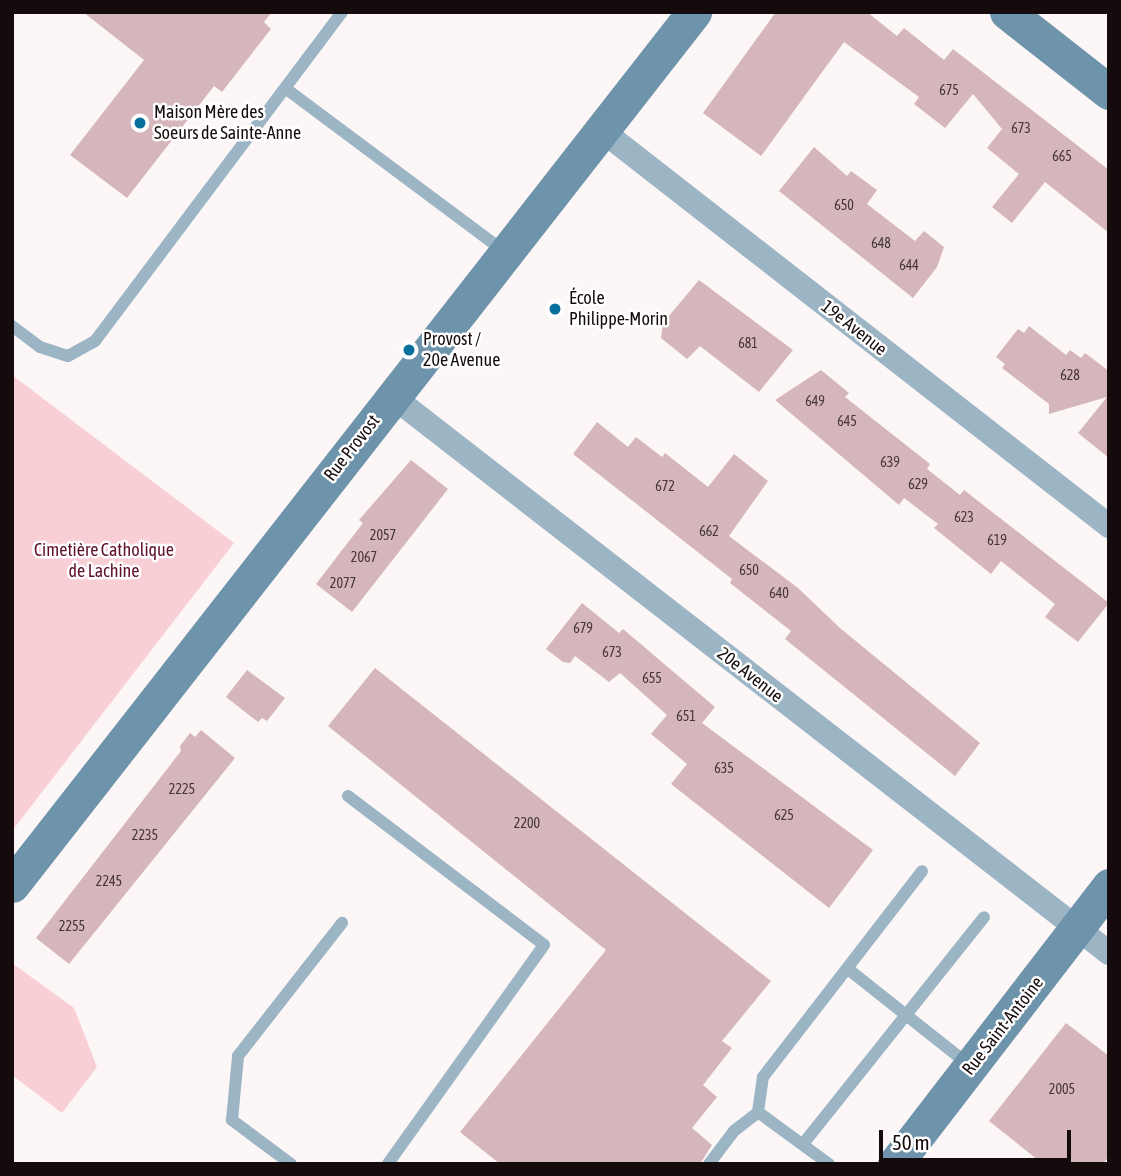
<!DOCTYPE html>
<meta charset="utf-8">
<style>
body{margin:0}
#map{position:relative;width:1121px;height:1176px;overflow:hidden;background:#fdf6f7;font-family:"Asap Condensed",sans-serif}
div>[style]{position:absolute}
.green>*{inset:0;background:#f9cfd6}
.building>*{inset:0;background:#d5b6bb}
.lane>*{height:12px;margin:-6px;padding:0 6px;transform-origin:6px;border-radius:6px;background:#9bb5c5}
.street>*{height:24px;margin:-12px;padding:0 12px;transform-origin:12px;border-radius:12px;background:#9bb5c5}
.secondary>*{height:35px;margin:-17.5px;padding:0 17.5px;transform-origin:17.5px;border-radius:17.5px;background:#6d94ab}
.dots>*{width:19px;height:19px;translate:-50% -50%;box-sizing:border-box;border:4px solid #fff;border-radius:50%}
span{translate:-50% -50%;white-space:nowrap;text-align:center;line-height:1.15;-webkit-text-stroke:5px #fff;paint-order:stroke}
.number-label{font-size:14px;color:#453638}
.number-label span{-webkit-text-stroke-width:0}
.poi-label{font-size:18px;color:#150b0c}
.left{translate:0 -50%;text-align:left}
.street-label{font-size:18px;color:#150b0c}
.park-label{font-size:18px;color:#5f102a}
.frame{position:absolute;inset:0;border:14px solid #150b0c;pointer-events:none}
.scale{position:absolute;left:879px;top:1130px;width:192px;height:32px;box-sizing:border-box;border:4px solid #150b0c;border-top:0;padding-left:9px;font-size:21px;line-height:24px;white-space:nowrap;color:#150b0c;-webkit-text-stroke:5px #fff;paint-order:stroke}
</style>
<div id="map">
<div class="green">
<div style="clip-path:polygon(12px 375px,234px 543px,12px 831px)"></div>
<div style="clip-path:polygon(12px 963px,74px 1008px,97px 1067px,62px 1113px,12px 1075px)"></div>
</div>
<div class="building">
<div style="clip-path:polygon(83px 12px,272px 12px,264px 22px,271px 29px,222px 92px,214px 86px,127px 198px,70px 155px,144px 60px)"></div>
<div style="clip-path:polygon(776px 12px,867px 12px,897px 36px,904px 28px,944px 60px,953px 49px,1109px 170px,1109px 233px,1045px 182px,1012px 223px,992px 207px,1019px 174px,987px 148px,1002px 129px,973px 94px,945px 128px,914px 104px,919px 97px,844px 42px,761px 156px,703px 113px)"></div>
<div style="clip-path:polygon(814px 147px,847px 176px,851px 171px,877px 190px,867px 204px,915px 241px,924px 231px,944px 247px,937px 267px,913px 298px,779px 191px)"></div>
<div style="clip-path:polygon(699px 280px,793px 350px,759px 392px,700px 346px,687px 359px,661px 338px,663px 323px)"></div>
<div style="clip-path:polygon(1029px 326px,1066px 355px,1070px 350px,1081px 358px,1085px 353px,1109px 371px,1109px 458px,1078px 433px,1107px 397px,1049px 414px,1049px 404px,1002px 368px,1005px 364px,996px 357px,1018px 329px,1024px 333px)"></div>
<div style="clip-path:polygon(821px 370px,849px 393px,845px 397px,930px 464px,927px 469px,960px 495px,964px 490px,1109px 603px,1078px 642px,1045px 617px,1055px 604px,1001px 561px,991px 574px,934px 528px,938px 524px,904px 498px,899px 505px,775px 400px)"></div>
<div style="clip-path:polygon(597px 422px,628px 447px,636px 437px,662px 457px,665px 453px,708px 487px,734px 454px,768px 481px,729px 536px,798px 588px,840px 628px,980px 743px,955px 776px,785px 639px,791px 631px,730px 583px,732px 579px,573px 454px)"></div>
<div style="clip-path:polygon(411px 460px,448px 489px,352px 612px,316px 584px,363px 523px,359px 520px)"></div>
<div style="clip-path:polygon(582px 603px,619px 633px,623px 629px,715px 707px,702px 723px,873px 850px,829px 908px,671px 784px,687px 764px,651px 734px,667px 715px,620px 673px,609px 682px,575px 656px,570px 663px,563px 662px,546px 649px)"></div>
<div style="clip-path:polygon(375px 668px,771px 981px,722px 1041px,732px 1048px,703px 1085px,717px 1097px,692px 1128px,712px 1145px,700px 1164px,500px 1164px,460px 1132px,606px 950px,328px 726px)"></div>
<div style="clip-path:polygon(247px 670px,285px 698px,267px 721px,262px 718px,258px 722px,226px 697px)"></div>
<div style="clip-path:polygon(201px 730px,235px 758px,69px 964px,36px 938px,181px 751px,180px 746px,190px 733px,195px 737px)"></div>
<div style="clip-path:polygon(1066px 1023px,1109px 1056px,1109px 1156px,1103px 1164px,1043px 1164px,989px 1121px)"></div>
</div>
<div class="lane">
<div style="left:285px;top:88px;width:274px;rotate:36.7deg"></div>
<div style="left:12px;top:326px;width:35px;rotate:37deg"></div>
<div style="left:40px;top:347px;width:29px;rotate:18deg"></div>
<div style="left:68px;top:356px;width:31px;rotate:-29deg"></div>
<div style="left:95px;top:341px;width:411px;rotate:-53.1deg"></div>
<div style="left:348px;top:796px;width:246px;rotate:37.2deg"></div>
<div style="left:544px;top:945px;width:269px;rotate:125.5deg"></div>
<div style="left:848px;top:969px;width:153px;rotate:38.4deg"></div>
<div style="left:803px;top:1144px;width:290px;rotate:-51.4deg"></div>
<div style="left:291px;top:1164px;width:74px;rotate:-143.3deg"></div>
<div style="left:232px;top:1120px;width:64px;rotate:-84.6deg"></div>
<div style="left:238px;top:1056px;width:169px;rotate:-52deg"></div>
<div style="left:709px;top:1164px;width:41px;rotate:-52.9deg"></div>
<div style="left:734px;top:1131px;width:31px;rotate:-38deg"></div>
<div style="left:829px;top:1164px;width:88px;rotate:-143.8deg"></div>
<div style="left:758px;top:1112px;width:35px;rotate:-82deg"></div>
<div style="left:763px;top:1077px;width:260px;rotate:-52.3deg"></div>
</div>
<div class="street">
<div style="left:600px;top:129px;width:646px;rotate:37.95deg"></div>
<div style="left:392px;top:396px;width:908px;rotate:37.84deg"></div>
</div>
<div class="secondary">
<div style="left:1007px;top:12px;width:130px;rotate:38.1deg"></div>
<div style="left:12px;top:885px;width:1108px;rotate:-52deg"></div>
<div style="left:895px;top:1164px;width:351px;rotate:-52.4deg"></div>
</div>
<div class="dots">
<div style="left:140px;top:123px;background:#07709d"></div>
<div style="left:555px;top:309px;background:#07709d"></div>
<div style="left:409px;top:350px;background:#07709d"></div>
</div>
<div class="number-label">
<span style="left:949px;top:90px">675</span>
<span style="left:1021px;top:128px">673</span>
<span style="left:1062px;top:156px">665</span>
<span style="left:844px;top:205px">650</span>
<span style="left:881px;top:243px">648</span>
<span style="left:909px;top:265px">644</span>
<span style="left:748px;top:343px">681</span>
<span style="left:1070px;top:375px">628</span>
<span style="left:815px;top:401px">649</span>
<span style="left:847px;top:421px">645</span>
<span style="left:890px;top:462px">639</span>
<span style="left:918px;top:484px">629</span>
<span style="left:665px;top:486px">672</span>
<span style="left:964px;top:517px">623</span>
<span style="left:709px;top:531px">662</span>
<span style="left:383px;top:535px">2057</span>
<span style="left:997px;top:540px">619</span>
<span style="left:364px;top:557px">2067</span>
<span style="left:749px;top:570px">650</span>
<span style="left:343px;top:583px">2077</span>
<span style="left:779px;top:593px">640</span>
<span style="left:583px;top:628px">679</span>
<span style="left:612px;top:652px">673</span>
<span style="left:652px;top:678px">655</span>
<span style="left:686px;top:716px">651</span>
<span style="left:724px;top:768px">635</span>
<span style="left:182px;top:789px">2225</span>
<span style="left:784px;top:815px">625</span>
<span style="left:527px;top:823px">2200</span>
<span style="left:145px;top:835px">2235</span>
<span style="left:109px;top:881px">2245</span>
<span style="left:72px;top:926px">2255</span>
<span style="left:1062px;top:1089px">2005</span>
</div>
<div class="poi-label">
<span class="left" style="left:154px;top:123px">Maison Mère des<br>Soeurs de Sainte-Anne</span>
<span class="left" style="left:569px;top:309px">École<br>Philippe-Morin</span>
<span class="left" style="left:423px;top:350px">Provost /<br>20e Avenue</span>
</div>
<div class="street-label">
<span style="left:854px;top:328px;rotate:38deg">19e Avenue</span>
<span style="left:352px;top:448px;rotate:-52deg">Rue Provost</span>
<span style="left:750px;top:675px;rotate:38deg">20e Avenue</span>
<span style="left:1003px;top:1026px;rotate:-52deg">Rue Saint-Antoine</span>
</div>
<div class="park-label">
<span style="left:104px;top:561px">Cimetière Catholique<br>de Lachine</span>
</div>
<div class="frame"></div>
<div class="scale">50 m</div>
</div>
